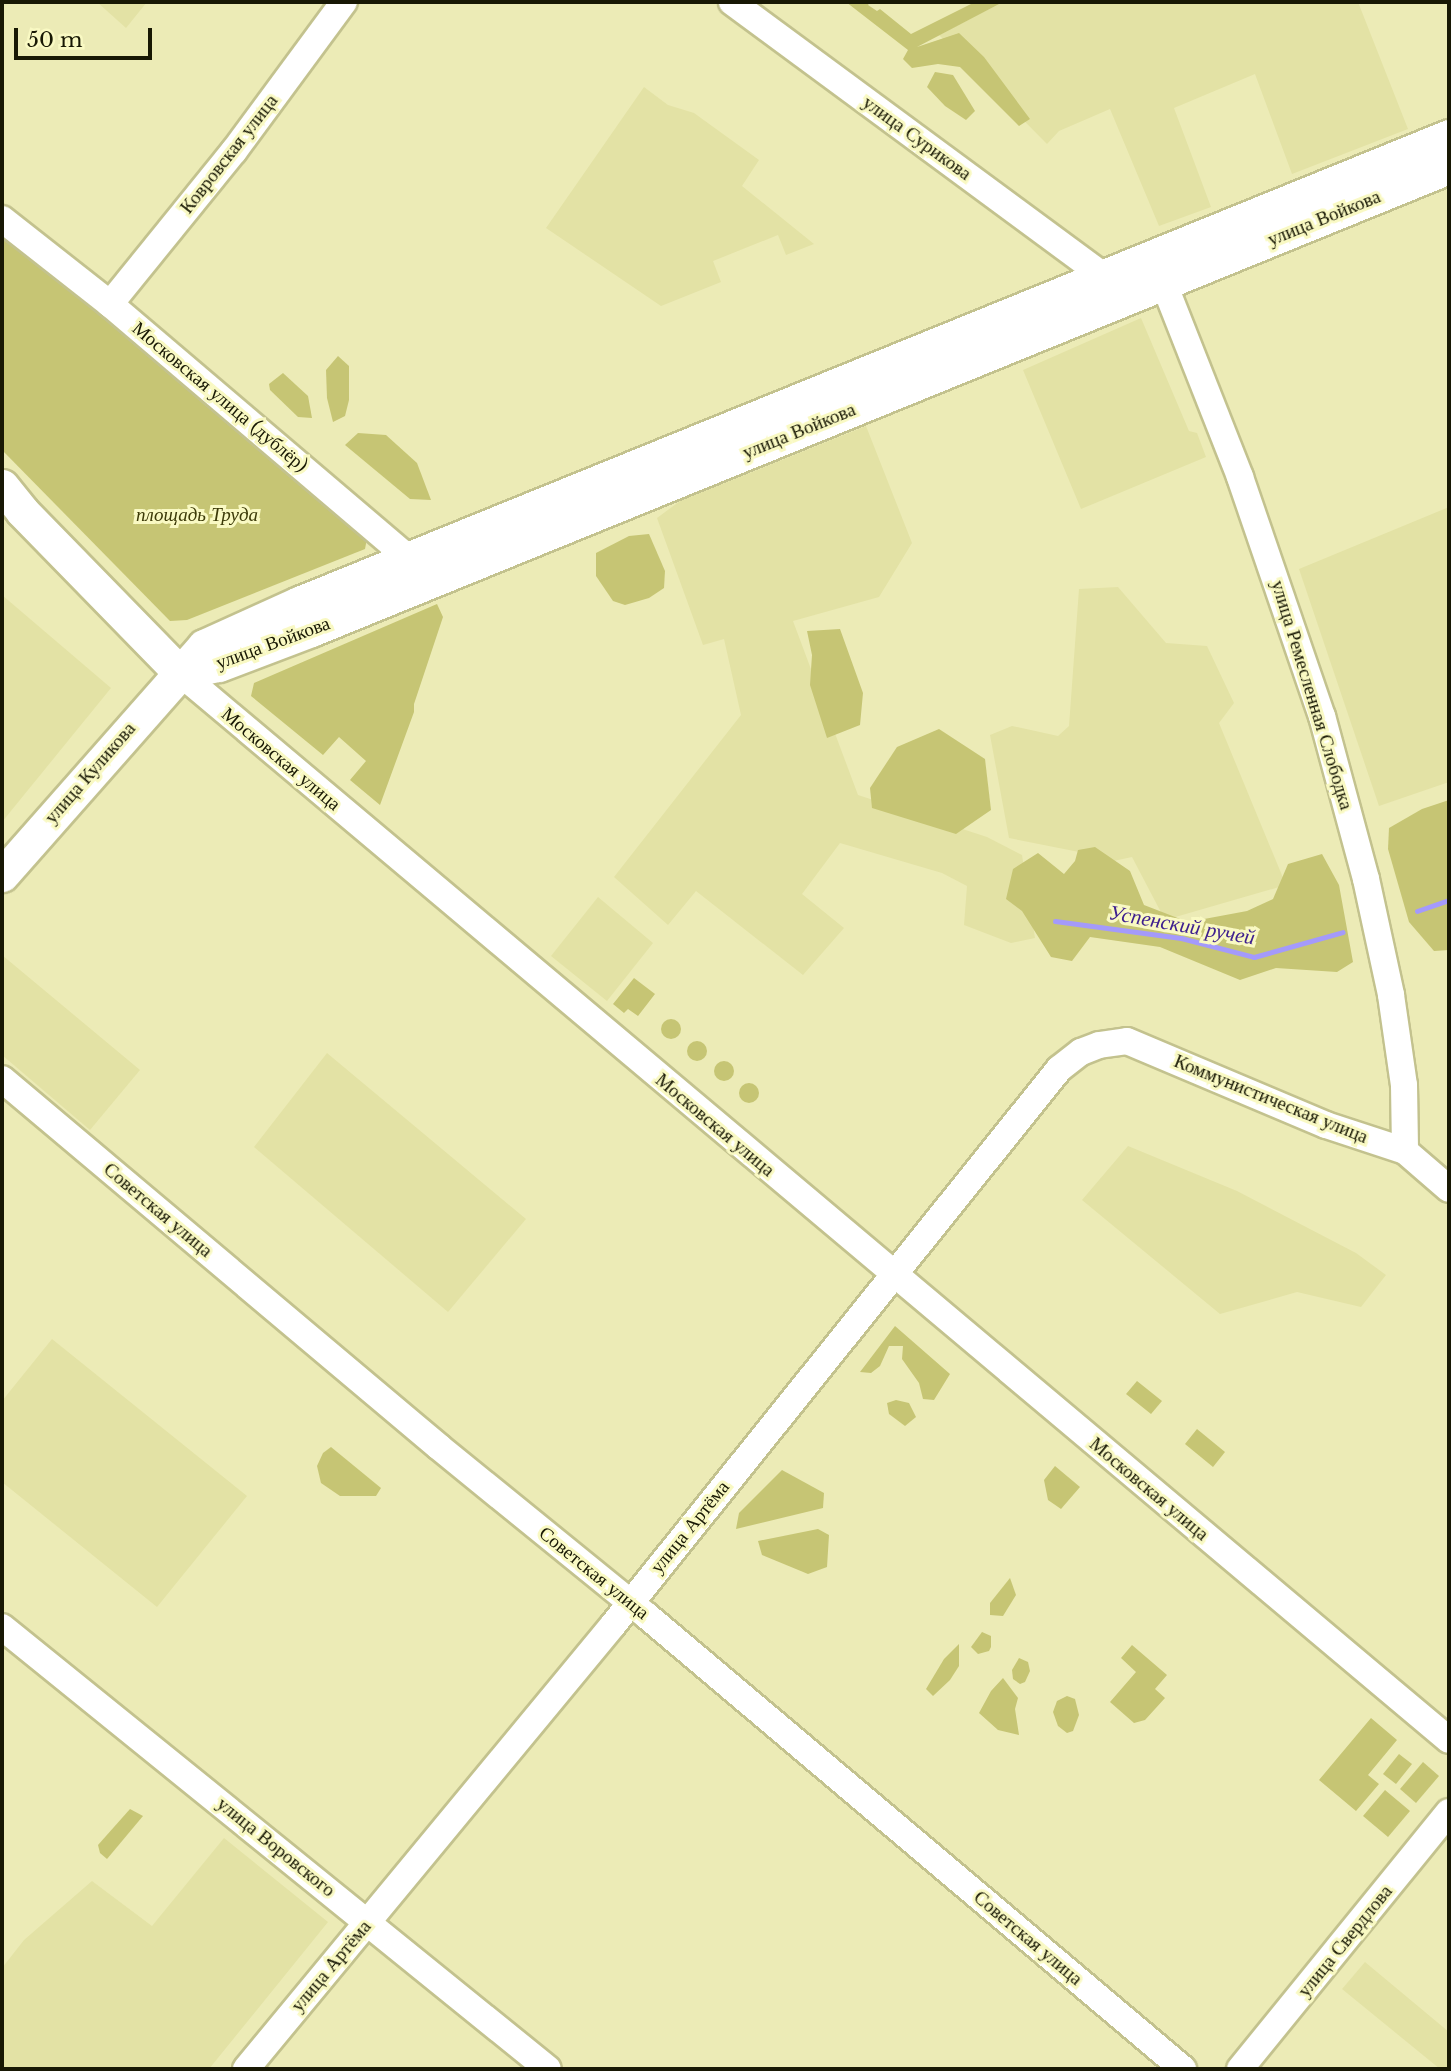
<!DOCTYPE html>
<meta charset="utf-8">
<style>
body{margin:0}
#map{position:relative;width:1451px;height:2071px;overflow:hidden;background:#ecebb6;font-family:"Libre Baskerville",serif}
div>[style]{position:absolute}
.built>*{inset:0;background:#e3e2a5}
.green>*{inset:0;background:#c6c574}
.round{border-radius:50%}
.stream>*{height:5px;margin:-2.5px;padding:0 2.5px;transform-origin:2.5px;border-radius:2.5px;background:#a49afb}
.roads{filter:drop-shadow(2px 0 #c3c28e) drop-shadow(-2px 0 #c3c28e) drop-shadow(0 2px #c3c28e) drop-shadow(0 -2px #c3c28e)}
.minor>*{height:26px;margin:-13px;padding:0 13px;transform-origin:13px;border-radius:13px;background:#fff}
.major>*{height:33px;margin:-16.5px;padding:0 16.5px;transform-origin:16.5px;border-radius:16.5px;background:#fff}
span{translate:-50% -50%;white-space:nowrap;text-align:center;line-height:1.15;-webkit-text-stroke:6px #f9f9c3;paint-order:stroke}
.street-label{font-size:19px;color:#181804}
.park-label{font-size:19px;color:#3c3a08;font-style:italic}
.water-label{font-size:21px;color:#3f218f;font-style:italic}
.frame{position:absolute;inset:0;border:4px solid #181804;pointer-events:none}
.scale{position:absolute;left:14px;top:28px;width:138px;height:32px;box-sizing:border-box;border:4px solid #181804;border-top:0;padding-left:9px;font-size:21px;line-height:24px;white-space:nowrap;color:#181804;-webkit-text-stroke:5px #f9f9c3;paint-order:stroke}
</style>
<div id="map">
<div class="built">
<div style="clip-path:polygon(97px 2px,147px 2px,126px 28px)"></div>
<div style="clip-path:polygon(1003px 2px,1358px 2px,1408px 129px,1292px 174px,1255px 74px,1174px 108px,1211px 207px,1159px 226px,1110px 109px,1059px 131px,1047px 144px,939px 35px)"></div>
<div style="clip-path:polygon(644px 87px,668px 105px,694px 113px,759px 160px,742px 186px,814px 244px,786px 255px,778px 235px,713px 261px,721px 282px,661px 306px,546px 228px)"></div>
<div style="clip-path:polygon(1141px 318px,1189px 431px,1197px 433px,1206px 457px,1081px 509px,1023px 370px)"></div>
<div style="clip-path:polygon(866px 426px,912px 543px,879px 597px,793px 621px,858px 795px,987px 837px,1022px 855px,1035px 938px,1011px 943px,964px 925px,967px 886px,942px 873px,840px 843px,802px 894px,844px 928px,803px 975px,696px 891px,668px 925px,614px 877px,741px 715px,724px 639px,703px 645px,657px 518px,680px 501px)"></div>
<div style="clip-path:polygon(1449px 507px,1449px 782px,1379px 806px,1299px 569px)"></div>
<div style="clip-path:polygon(1118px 587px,1166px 643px,1207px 646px,1234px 703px,1219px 723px,1286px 885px,1165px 920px,1132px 857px,1085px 867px,1079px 852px,1009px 838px,990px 735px,1012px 726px,1058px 736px,1069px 726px,1079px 589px)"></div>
<div style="clip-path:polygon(2px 595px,111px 688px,2px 822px)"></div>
<div style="clip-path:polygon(598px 897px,653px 943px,607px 1001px,551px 956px)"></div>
<div style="clip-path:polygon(2px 955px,140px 1070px,90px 1130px,2px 1055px)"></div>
<div style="clip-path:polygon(327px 1053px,526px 1219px,448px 1312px,254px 1147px)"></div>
<div style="clip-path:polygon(1128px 1146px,1237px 1191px,1356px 1253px,1386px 1275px,1361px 1307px,1297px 1292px,1220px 1314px,1082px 1200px)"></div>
<div style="clip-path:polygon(52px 1339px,247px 1496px,157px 1607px,2px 1482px,2px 1401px)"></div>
<div style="clip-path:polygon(224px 1838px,328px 1922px,209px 2069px,2px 2069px,2px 1968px,24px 1940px,92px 1881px,152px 1926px)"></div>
<div style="clip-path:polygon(1365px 1962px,1449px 2032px,1449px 2069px,1440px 2069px,1342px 1989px)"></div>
</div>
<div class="green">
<div style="clip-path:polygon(846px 2px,870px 2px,868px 5px,877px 11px,880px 9px,911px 34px,975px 2px,1003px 2px,917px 47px,959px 33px,984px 57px,1030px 119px,1019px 126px,960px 67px,938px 64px,912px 68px,903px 59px,908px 50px)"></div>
<div style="clip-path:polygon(935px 72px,953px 75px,975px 111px,966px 120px,945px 106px,927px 87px)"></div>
<div style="clip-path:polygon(2px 230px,367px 538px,365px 549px,187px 620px,170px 621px,2px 450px)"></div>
<div style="clip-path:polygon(338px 356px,349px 366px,349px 400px,345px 416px,333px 422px,327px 398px,326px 370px)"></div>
<div style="clip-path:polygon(283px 373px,308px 396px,312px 418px,298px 417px,270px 390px,269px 384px)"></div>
<div style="clip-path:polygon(358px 433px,386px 435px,417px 463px,431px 500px,410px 499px,345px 445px)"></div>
<div style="clip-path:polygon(649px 534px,665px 571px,664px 588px,649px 598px,625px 605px,613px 601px,596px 576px,596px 553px,629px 536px)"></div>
<div style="clip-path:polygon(437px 604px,443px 617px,414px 704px,414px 712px,380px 805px,350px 780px,366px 761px,339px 737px,323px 755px,251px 696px,254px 683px)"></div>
<div style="clip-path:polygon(840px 629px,863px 693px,860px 725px,827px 738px,810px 685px,812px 655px,807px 631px)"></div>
<div style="clip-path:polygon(939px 729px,985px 759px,991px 810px,956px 834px,872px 808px,870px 788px,897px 747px)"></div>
<div style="clip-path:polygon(1449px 800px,1449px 950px,1434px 951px,1409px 922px,1388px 849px,1389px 828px,1422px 809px)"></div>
<div style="clip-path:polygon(1095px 847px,1130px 871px,1144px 905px,1188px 922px,1247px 911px,1273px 899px,1288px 864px,1322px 854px,1339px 885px,1353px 962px,1337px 972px,1276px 968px,1240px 980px,1160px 947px,1090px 937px,1072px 961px,1051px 957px,1022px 911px,1006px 899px,1013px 869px,1038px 853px,1064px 874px,1075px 861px,1078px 850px)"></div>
<div style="clip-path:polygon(634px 978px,655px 994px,638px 1016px,628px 1009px,624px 1013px,613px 1004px)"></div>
<div class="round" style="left:661px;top:1019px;width:20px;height:20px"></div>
<div class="round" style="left:687px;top:1041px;width:20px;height:20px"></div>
<div class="round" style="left:714px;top:1061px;width:20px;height:20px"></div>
<div class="round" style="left:739px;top:1083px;width:20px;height:20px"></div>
<div style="clip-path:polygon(895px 1326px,950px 1374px,934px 1400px,923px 1399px,919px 1383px,902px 1359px,903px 1346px,889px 1346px,880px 1366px,871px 1373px,860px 1372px)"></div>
<div style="clip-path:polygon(1137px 1381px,1162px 1401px,1151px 1414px,1126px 1394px)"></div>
<div style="clip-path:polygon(896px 1400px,909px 1403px,916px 1417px,905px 1426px,889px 1414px,887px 1403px)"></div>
<div style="clip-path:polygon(1197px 1429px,1225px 1452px,1213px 1467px,1185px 1444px)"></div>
<div style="clip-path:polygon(331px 1447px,381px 1488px,376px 1496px,340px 1496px,321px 1483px,317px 1466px,323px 1453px)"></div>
<div style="clip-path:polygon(1055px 1466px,1080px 1487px,1061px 1509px,1048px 1500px,1044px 1480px)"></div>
<div style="clip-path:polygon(782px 1470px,824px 1493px,823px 1508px,736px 1529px,739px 1513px)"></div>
<div style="clip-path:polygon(818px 1529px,829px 1535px,827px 1567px,808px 1574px,762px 1555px,758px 1541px)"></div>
<div style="clip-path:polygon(1010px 1578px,1016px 1595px,1003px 1616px,990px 1615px,990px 1603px)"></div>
<div style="clip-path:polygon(982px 1632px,991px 1636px,991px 1647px,989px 1651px,978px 1654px,971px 1647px)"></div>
<div style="clip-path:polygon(959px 1644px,959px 1666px,950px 1680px,933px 1696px,926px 1689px,944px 1659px)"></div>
<div style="clip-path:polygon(1132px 1645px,1167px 1675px,1155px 1689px,1165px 1698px,1145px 1720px,1134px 1723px,1110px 1702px,1136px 1672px,1121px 1658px)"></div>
<div style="clip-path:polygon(1019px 1658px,1028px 1662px,1030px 1671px,1025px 1682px,1020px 1684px,1013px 1679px,1012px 1670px)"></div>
<div style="clip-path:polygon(1003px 1678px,1018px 1698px,1015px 1709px,1019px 1735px,998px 1730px,979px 1713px,991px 1691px)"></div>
<div style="clip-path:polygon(1067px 1696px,1075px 1699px,1079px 1715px,1073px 1731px,1067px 1733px,1058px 1726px,1053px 1712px,1057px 1701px)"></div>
<div style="clip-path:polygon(1371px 1718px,1397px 1740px,1368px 1775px,1379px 1784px,1356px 1811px,1319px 1780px)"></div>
<div style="clip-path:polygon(1399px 1754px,1412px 1764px,1396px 1784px,1383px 1774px)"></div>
<div style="clip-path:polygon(1423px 1762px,1439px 1776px,1416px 1803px,1400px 1789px)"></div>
<div style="clip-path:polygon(1385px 1790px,1410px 1811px,1388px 1837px,1363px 1816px)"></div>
<div style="clip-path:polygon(130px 1809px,143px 1816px,107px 1859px,100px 1853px,98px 1845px)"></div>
</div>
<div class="stream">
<div style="left:1417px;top:911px;width:34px;rotate:-19deg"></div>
<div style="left:1055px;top:921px;width:127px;rotate:7.7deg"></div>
<div style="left:1181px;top:938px;width:75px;rotate:14.6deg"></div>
<div style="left:1254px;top:957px;width:92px;rotate:-15.7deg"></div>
</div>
<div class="roads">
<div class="minor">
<div style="left:732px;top:2px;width:460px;rotate:36.4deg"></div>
<div style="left:2px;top:219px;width:137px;rotate:38.2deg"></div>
<div style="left:110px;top:304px;width:411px;rotate:40.4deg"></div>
<div style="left:1157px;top:266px;width:227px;rotate:68.5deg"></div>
<div style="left:1240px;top:477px;width:253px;rotate:71.1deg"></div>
<div style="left:1322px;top:716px;width:169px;rotate:74.9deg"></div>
<div style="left:1366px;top:879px;width:119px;rotate:77.8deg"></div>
<div style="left:1391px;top:995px;width:91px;rotate:81.8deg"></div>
<div style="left:1404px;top:1085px;width:66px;rotate:89.1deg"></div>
<div style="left:110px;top:304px;width:197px;rotate:-51deg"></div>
<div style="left:234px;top:151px;width:185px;rotate:-53.6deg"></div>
<div style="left:180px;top:673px;width:1658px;rotate:40.06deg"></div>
<div style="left:2px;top:1079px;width:571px;rotate:40.1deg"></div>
<div style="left:439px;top:1447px;width:268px;rotate:39.1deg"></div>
<div style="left:647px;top:1616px;width:702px;rotate:40.2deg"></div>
<div style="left:2px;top:1627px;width:702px;rotate:38.99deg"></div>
<div style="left:246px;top:2069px;width:576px;rotate:-50.42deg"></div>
<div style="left:613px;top:1625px;width:713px;rotate:-51.26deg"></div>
<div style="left:1059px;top:1069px;width:28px;rotate:-38deg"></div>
<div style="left:1081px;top:1052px;width:19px;rotate:-21deg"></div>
<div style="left:1099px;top:1045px;width:28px;rotate:-8deg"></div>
<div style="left:1127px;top:1041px;width:216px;rotate:22.9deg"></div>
<div style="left:1326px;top:1125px;width:83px;rotate:18.2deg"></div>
<div style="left:1405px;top:1151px;width:58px;rotate:40.8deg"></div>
<div style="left:1240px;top:2069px;width:331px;rotate:-50.9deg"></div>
</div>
<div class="major">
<div style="left:2px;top:486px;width:32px;rotate:51deg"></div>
<div style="left:22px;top:511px;width:226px;rotate:45.7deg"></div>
<div style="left:180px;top:673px;width:40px;rotate:-12deg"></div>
<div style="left:219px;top:665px;width:98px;rotate:-20.8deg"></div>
<div style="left:311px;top:630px;width:1229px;rotate:-22.14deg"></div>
<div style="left:2px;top:875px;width:305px;rotate:-48.6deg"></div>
<div style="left:204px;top:646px;width:104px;rotate:-24.4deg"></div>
<div style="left:299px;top:603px;width:1241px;rotate:-22.1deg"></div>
</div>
</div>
<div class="street-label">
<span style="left:917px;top:138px;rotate:36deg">улица Сурикова</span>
<span style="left:229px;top:154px;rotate:-52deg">Ковровская улица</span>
<span style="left:1324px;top:218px;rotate:-22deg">улица Войкова</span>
<span style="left:220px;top:397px;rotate:40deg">Московская улица (дублёр)</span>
<span style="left:799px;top:431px;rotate:-22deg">улица Войкова</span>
<span style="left:273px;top:643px;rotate:-20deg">улица Войкова</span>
<span style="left:1312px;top:695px;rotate:73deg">улица Ремесленная Слободка</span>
<span style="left:281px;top:759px;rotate:40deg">Московская улица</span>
<span style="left:90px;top:773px;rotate:-49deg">улица Куликова</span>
<span style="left:1271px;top:1099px;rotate:22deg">Коммунистическая улица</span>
<span style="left:715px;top:1125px;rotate:40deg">Московская улица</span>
<span style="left:158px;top:1210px;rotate:40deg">Советская улица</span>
<span style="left:1149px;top:1489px;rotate:40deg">Московская улица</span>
<span style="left:690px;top:1527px;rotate:-51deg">улица Артёма</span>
<span style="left:594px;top:1573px;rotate:39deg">Советская улица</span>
<span style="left:276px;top:1847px;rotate:39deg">улица Воровского</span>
<span style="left:1028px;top:1938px;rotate:40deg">Советская улица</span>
<span style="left:1345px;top:1941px;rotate:-51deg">улица Свердлова</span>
<span style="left:331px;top:1966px;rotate:-50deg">улица Артёма</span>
</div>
<div class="park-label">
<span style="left:197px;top:515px">площадь Труда</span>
</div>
<div class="water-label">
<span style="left:1182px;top:925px;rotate:10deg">Успенский ручей</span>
</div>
<div class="frame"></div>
<div class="scale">50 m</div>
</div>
